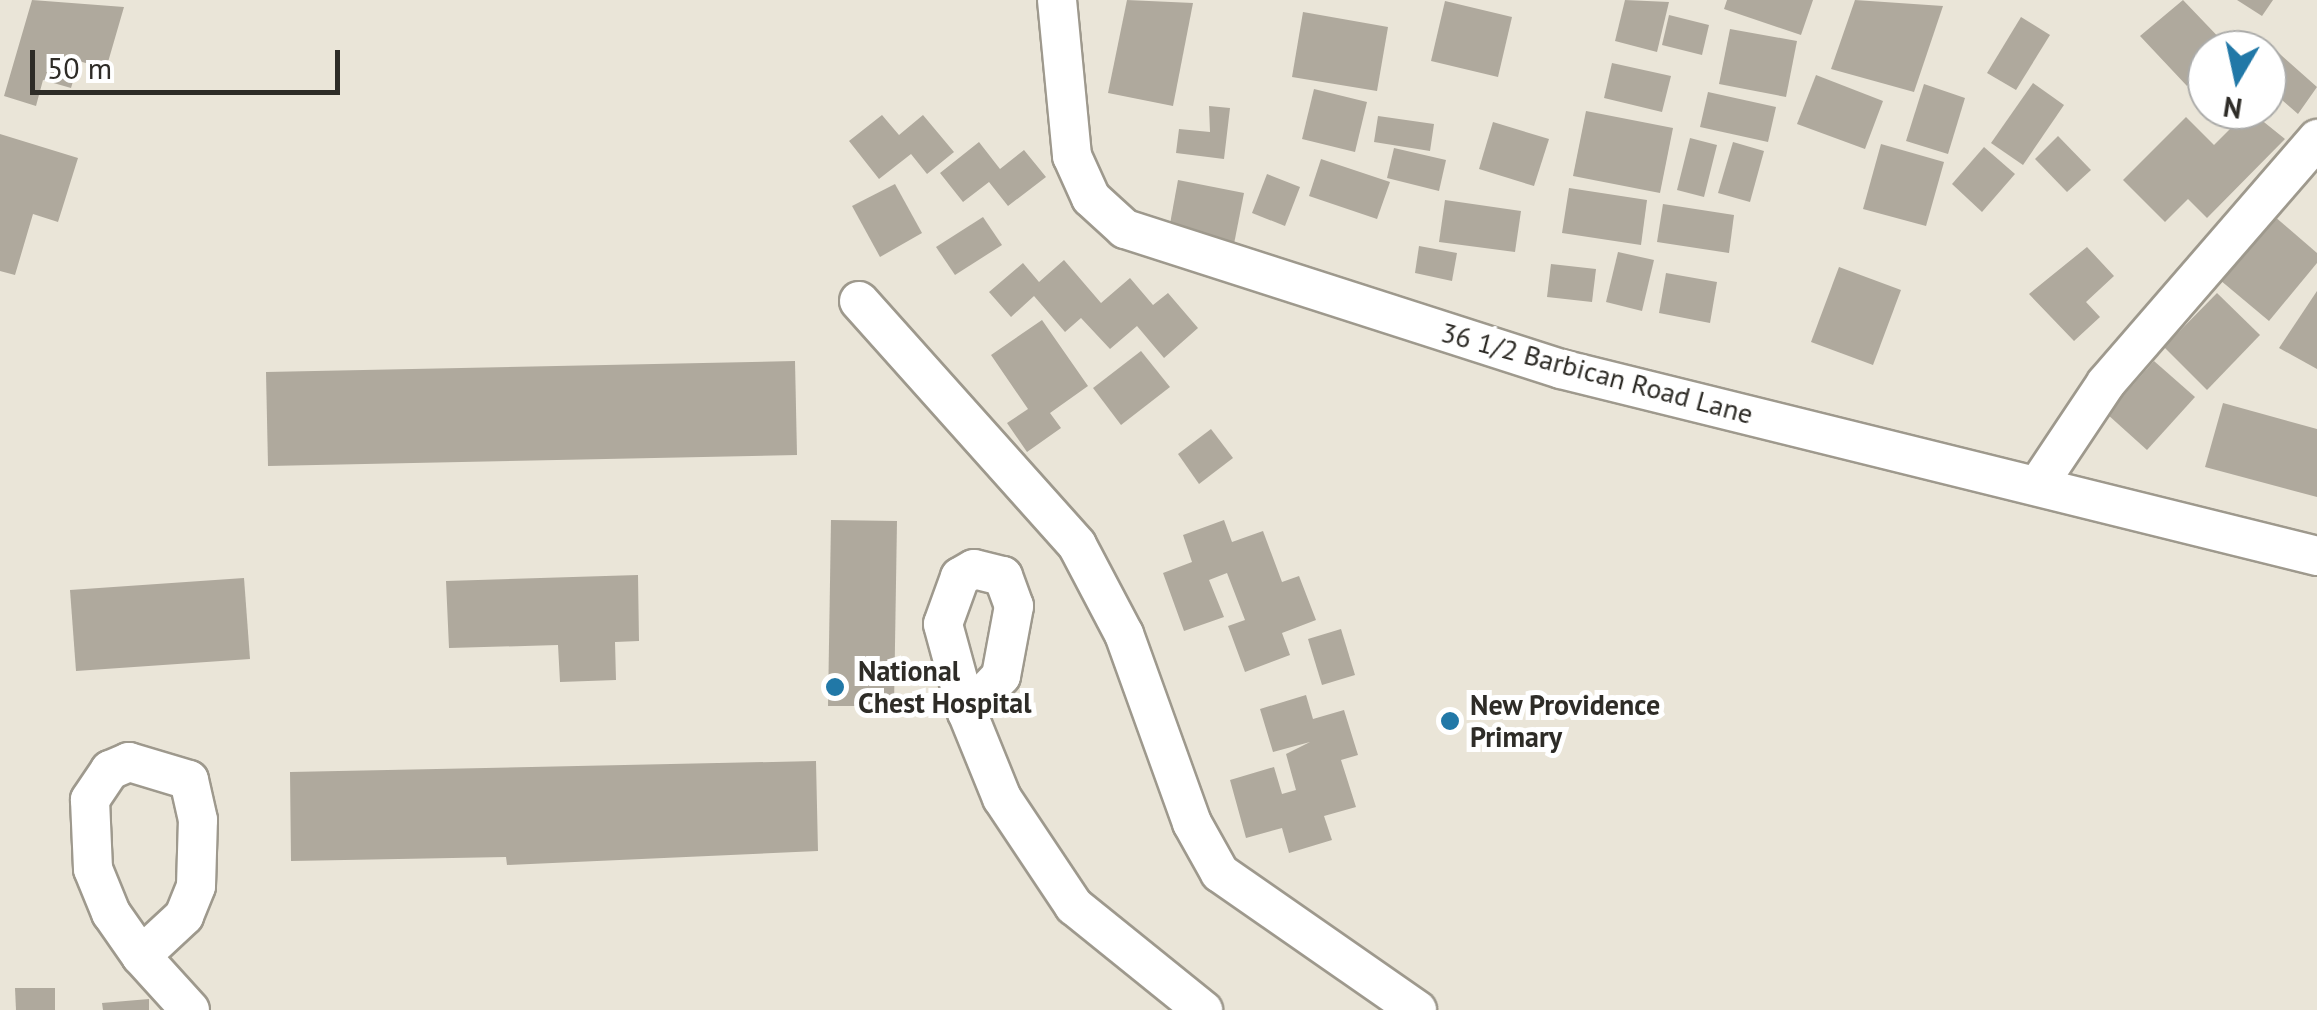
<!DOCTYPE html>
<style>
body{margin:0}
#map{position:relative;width:2317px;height:1010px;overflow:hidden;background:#eae5d8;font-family:"PT Sans",sans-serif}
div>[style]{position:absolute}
.building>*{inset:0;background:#afa99d}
.roads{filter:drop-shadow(2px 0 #9e998d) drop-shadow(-2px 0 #9e998d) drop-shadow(0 2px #9e998d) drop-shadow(0 -2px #9e998d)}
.street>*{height:38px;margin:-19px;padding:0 19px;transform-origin:19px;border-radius:19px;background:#fff}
.dots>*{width:28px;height:28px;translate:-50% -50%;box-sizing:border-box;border:5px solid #fff;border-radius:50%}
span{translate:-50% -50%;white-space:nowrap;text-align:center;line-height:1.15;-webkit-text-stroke:10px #fff;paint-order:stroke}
.street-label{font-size:28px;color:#2e2c27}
.poi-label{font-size:28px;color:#2e2c27;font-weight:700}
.left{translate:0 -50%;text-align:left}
.north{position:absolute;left:2187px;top:30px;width:100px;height:100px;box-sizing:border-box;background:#fff;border:2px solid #ababa9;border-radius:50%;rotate:189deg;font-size:28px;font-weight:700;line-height:40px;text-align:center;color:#2e2c27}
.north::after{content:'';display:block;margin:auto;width:35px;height:45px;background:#2178a7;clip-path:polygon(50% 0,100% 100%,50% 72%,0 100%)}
.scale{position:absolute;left:30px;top:50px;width:310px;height:45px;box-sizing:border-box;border:5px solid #2e2c27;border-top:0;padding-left:12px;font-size:30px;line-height:35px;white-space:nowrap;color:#2e2c27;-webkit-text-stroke:8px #fff;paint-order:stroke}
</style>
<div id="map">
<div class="building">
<div style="clip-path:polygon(32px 0,124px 7px,106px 69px,79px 61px,71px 88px,43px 80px,36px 106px,4px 96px)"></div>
<div style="clip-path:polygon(1127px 0,1193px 3px,1173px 106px,1108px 93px)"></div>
<div style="clip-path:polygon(1625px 0,1669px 2px,1657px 52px,1615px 41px)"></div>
<div style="clip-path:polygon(1727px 0,1813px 0,1801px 35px,1724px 9px)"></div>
<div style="clip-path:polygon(1855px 0,1943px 6px,1914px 92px,1831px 69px)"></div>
<div style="clip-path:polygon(2183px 0,2227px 46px,2207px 50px,2207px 66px,2187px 86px,2140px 36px)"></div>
<div style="clip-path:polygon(2237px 0,2273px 0,2262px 16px)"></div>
<div style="clip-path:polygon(1445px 1px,1512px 17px,1498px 77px,1431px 61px)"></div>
<div style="clip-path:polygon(1303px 12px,1388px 27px,1377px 91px,1292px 77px)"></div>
<div style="clip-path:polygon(1669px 15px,1709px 25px,1702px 55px,1662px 45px)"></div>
<div style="clip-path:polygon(2021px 17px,2050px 35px,2016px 90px,1987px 73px)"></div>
<div style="clip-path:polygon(1730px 29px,1797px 41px,1786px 97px,1719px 84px)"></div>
<div style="clip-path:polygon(2264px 40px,2317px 87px,2298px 114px,2267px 87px,2267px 50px,2255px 50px)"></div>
<div style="clip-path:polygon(1612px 63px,1671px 76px,1662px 112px,1604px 98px)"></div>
<div style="clip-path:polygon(1816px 75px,1883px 101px,1865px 149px,1797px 124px)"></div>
<div style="clip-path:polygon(2033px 83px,2064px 105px,2023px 165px,1991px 143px)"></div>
<div style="clip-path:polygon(1924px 84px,1965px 98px,1948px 154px,1906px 141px)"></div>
<div style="clip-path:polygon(1314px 89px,1367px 102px,1355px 152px,1302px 139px)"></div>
<div style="clip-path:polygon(1708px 92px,1776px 107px,1768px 142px,1700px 127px)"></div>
<div style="clip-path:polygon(1209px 106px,1230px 108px,1224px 159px,1176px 153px,1179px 129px,1210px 132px)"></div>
<div style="clip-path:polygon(2249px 110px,2285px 139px,2207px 218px,2188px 199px,2165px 222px,2123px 180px,2186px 117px,2214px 145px)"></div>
<div style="clip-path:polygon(1586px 111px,1673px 128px,1660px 193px,1573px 176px)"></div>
<div style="clip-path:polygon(882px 115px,899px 135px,923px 115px,954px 152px,927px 174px,911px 154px,879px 179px,849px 141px)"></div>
<div style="clip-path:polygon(1378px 116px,1434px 124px,1430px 151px,1374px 142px)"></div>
<div style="clip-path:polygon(1493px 122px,1549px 139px,1534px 186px,1479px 169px)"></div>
<div style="clip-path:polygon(0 134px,78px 158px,58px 222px,33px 214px,15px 275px,0 271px)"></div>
<div style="clip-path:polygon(2058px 136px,2091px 170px,2067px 192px,2035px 159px)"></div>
<div style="clip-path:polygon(1690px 138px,1717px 145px,1704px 197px,1677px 190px)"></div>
<div style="clip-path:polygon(979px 142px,1000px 169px,1024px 150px,1046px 177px,1008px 206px,989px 182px,963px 202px,940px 173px)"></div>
<div style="clip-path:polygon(1733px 142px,1764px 151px,1750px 202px,1718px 193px)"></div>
<div style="clip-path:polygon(1881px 144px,1944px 162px,1926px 226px,1863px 209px)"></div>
<div style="clip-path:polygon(1984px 147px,2015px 174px,1982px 212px,1952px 184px)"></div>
<div style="clip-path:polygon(1394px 148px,1446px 160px,1439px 191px,1387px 178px)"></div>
<div style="clip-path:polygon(1321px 159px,1390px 182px,1377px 219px,1309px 196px)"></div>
<div style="clip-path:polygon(1267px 174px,1300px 187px,1285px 226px,1252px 213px)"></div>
<div style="clip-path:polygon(1178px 180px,1244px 193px,1233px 249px,1168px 235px)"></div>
<div style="clip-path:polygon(895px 184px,922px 233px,880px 257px,852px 206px)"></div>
<div style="clip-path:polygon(1569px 188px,1647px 200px,1641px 245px,1562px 233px)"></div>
<div style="clip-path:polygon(1445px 200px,1521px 211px,1515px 252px,1439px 242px)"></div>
<div style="clip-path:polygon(1663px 204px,1734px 215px,1729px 253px,1657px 242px)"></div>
<div style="clip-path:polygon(2274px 216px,2317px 253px,2317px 263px,2269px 321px,2220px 280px)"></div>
<div style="clip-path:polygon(983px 217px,1002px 245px,955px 275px,936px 247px)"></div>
<div style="clip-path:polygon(1419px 246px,1457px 253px,1452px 281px,1415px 273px)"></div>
<div style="clip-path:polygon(2087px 247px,2114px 276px,2086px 302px,2100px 317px,2074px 341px,2029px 294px)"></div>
<div style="clip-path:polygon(1618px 252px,1654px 260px,1642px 311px,1606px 302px)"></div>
<div style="clip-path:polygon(1064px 260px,1101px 303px,1130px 278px,1153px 305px,1168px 293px,1198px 328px,1164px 358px,1137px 326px,1110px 349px,1081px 318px,1065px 332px,1034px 296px,1011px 317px,989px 292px,1023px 263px,1039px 282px)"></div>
<div style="clip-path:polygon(1551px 264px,1596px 269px,1592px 302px,1547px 297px)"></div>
<div style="clip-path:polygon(1839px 267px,1901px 290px,1873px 365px,1811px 342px)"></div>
<div style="clip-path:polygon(1666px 273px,1717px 282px,1710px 323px,1659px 313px)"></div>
<div style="clip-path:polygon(2317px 291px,2317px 369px,2279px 348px)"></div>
<div style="clip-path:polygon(2217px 293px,2260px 335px,2207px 390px,2164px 347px)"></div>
<div style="clip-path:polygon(1042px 320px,1088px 386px,1050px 413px,1061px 428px,1027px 452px,1007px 423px,1028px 409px,991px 355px)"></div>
<div style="clip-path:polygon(1141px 351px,1170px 387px,1121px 425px,1093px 388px)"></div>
<div style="clip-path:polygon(795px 361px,797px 455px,268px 466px,266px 372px)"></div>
<div style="clip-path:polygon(2154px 361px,2195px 397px,2147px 450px,2107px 414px)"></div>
<div style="clip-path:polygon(2223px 403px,2317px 429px,2317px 497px,2205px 467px)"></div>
<div style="clip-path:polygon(1211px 429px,1233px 458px,1199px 484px,1178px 454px)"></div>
<div style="clip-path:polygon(831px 520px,897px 521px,894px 706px,828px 706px)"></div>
<div style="clip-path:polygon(1224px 520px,1232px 542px,1263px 531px,1282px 582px,1299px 576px,1316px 620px,1282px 633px,1290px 655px,1245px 672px,1228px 626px,1245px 620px,1227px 573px,1209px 580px,1224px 617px,1184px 631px,1163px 573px,1192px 562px,1183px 535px)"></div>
<div style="clip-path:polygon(638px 575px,639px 641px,615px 642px,616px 680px,560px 682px,558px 645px,449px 648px,446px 581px)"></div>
<div style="clip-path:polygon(244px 578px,250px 659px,76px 671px,70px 590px)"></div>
<div style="clip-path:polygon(1341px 629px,1355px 675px,1322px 685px,1308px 639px)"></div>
<div style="clip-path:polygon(1306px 695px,1313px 719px,1344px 710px,1358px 755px,1341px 760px,1356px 807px,1324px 816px,1332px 840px,1289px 853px,1282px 828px,1246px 838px,1230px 780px,1274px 767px,1282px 794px,1296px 790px,1286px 754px,1310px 742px,1273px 752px,1260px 709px)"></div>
<div style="clip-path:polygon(816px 761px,818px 851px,507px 865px,506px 857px,291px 861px,290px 772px)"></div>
<div style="clip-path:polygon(15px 988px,55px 988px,55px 1010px,16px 1010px)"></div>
<div style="clip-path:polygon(149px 999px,149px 1010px,103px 1010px,102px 1003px)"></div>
</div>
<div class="roads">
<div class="street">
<div style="left:1057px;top:0;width:157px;rotate:84.5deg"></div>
<div style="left:1072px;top:156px;width:46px;rotate:65.7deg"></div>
<div style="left:1091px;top:198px;width:46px;rotate:42.4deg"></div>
<div style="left:1125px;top:229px;width:458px;rotate:17.8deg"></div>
<div style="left:1561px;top:369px;width:779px;rotate:13.89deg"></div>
<div style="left:859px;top:301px;width:327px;rotate:48.2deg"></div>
<div style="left:1077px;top:545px;width:101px;rotate:62.2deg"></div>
<div style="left:1124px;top:634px;width:201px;rotate:70.2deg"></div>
<div style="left:1192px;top:823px;width:57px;rotate:60.8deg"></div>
<div style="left:1220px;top:873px;width:240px;rotate:34.8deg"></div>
<div style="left:2038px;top:485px;width:123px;rotate:-56.3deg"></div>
<div style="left:2106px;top:383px;width:323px;rotate:-49.1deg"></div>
<div style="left:974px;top:569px;width:30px;rotate:14deg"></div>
<div style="left:1003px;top:576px;width:32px;rotate:70deg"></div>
<div style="left:1014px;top:606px;width:71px;rotate:100.5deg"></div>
<div style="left:1001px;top:676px;width:50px;rotate:133.4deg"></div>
<div style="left:967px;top:712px;width:91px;rotate:-105.3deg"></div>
<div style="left:943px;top:624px;width:50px;rotate:-70.1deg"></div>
<div style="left:960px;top:577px;width:16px;rotate:-30deg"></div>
<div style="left:967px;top:712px;width:93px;rotate:67.9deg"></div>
<div style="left:1002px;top:798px;width:130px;rotate:56.3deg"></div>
<div style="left:1074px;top:906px;width:166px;rotate:38.9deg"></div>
<div style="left:141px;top:956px;width:59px;rotate:-42.9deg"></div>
<div style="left:184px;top:916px;width:32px;rotate:-68deg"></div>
<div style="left:196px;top:886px;width:66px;rotate:-88.3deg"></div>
<div style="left:198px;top:820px;width:41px;rotate:-102.7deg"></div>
<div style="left:189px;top:780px;width:63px;rotate:-163.3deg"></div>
<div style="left:129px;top:762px;width:21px;rotate:157deg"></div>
<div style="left:110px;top:770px;width:36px;rotate:124deg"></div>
<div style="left:90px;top:800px;width:69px;rotate:87.5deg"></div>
<div style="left:93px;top:869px;width:48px;rotate:67.8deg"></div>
<div style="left:111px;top:913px;width:52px;rotate:55.1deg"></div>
<div style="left:141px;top:956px;width:73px;rotate:47.8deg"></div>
</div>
</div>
<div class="dots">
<div style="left:835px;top:687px;background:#2178a7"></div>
<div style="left:1450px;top:721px;background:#2178a7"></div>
</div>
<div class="street-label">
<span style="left:1597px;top:373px;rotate:15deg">36 1/2 Barbican Road Lane</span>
</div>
<div class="poi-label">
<span class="left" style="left:858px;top:687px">National<br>Chest Hospital</span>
<span class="left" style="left:1470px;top:721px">New Providence<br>Primary</span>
</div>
<div class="north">N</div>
<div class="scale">50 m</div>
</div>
